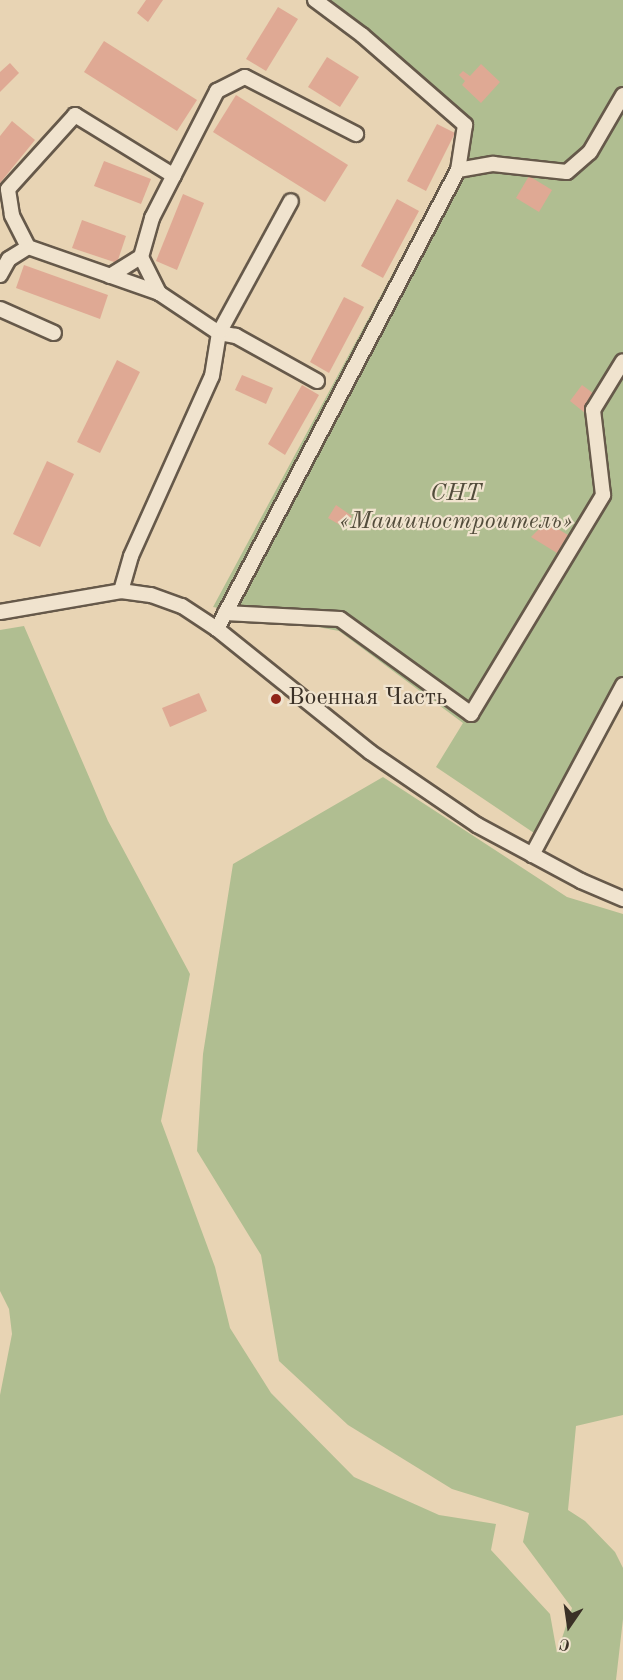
<!DOCTYPE html>
<meta charset="utf-8">
<style>
body{margin:0}
#map{position:relative;width:623px;height:1680px;overflow:hidden;background:#e8d4b4;font-family:"Old Standard TT",serif}
div>[style]{position:absolute}
.green>*{inset:0;background:#b0be91}
.building>*{inset:0;background:#dfa994}
.roads{filter:drop-shadow(2px 0 #66594a) drop-shadow(-2px 0 #66594a) drop-shadow(0 2px #66594a) drop-shadow(0 -2px #66594a)}
.minor>*{height:14px;margin:-7px;padding:0 7px;transform-origin:7px;border-radius:7px;background:#f0e3ce}
.dots>*{width:16px;height:16px;translate:-50% -50%;box-sizing:border-box;border:3px solid #f0e3ce;border-radius:50%}
span{translate:-50% -50%;white-space:nowrap;text-align:center;line-height:1.15;-webkit-text-stroke:4.5px #f0e3ce;paint-order:stroke}
.park-label{font-size:24px;color:#524c3b;font-style:italic}
.poi-label{font-size:24px;color:#3a3026}
.left{translate:0 -50%;text-align:left}
.north{position:absolute;left:539px;top:1596px;width:60px;height:60px;-webkit-text-stroke:4px #f0e3ce;paint-order:stroke;rotate:193deg;font-size:16px;font-weight:700;line-height:24px;text-align:center;color:#3a3026}
.north::after{content:'';display:block;margin:auto;width:21px;height:27px;background:#3a3026;clip-path:polygon(50% 0,100% 100%,50% 72%,0 100%)}
</style>
<div id="map">
<div class="green">
<div style="clip-path:polygon(305px 0,623px 0,623px 681px,540px 837px,436px 767px,463px 723px,339px 631px,213px 607px,451px 165px,461px 134px,458px 124px)"></div>
<div style="clip-path:polygon(24px 626px,108px 821px,190px 974px,161px 1121px,215px 1267px,230px 1328px,271px 1393px,354px 1477px,439px 1515px,496px 1524px,491px 1550px,550px 1614px,557px 1653px,572px 1608px,523px 1542px,529px 1513px,452px 1489px,348px 1425px,279px 1361px,261px 1255px,197px 1151px,203px 1054px,233px 864px,383px 777px,567px 897px,623px 914px,623px 1415px,576px 1426px,568px 1510px,585px 1521px,615px 1552px,623px 1568px,623px 1619px,616px 1680px,0 1680px,0 1395px,12px 1334px,9px 1309px,0 1291px,0 630px)"></div>
</div>
<div class="building">
<div style="clip-path:polygon(146px 0,163px 0,148px 22px,137px 13px)"></div>
<div style="clip-path:polygon(278px 7px,298px 19px,266px 71px,246px 59px)"></div>
<div style="clip-path:polygon(104px 41px,197px 100px,177px 131px,84px 72px)"></div>
<div style="clip-path:polygon(327px 57px,359px 77px,340px 107px,308px 87px)"></div>
<div style="clip-path:polygon(10px 63px,19px 73px,0 92px,0 72px)"></div>
<div style="clip-path:polygon(481px 64px,500px 82px,481px 103px,462px 85px,465px 81px,459px 75px,463px 71px,470px 76px)"></div>
<div style="clip-path:polygon(236px 95px,348px 165px,325px 202px,213px 132px)"></div>
<div style="clip-path:polygon(12px 121px,35px 140px,0 183px,0 136px)"></div>
<div style="clip-path:polygon(437px 124px,455px 133px,426px 191px,407px 181px)"></div>
<div style="clip-path:polygon(104px 161px,151px 179px,141px 204px,94px 186px)"></div>
<div style="clip-path:polygon(529px 176px,552px 190px,539px 212px,516px 198px)"></div>
<div style="clip-path:polygon(183px 194px,204px 203px,177px 270px,156px 261px)"></div>
<div style="clip-path:polygon(397px 199px,419px 211px,383px 278px,361px 266px)"></div>
<div style="clip-path:polygon(82px 220px,126px 236px,117px 263px,72px 248px)"></div>
<div style="clip-path:polygon(24px 265px,108px 295px,100px 319px,16px 288px)"></div>
<div style="clip-path:polygon(344px 297px,364px 307px,329px 373px,310px 362px)"></div>
<div style="clip-path:polygon(117px 360px,140px 372px,100px 453px,77px 442px)"></div>
<div style="clip-path:polygon(242px 375px,273px 388px,266px 404px,235px 390px)"></div>
<div style="clip-path:polygon(302px 385px,319px 395px,285px 455px,268px 444px)"></div>
<div style="clip-path:polygon(582px 385px,597px 396px,585px 413px,570px 401px)"></div>
<div style="clip-path:polygon(47px 461px,74px 474px,40px 547px,13px 534px)"></div>
<div style="clip-path:polygon(336px 505px,352px 516px,345px 528px,328px 518px)"></div>
<div style="clip-path:polygon(546px 522px,568px 535px,557px 553px,531px 537px)"></div>
<div style="clip-path:polygon(199px 693px,207px 711px,170px 727px,162px 708px)"></div>
</div>
<div class="roads">
<div class="minor">
<div style="left:315px;top:0;width:59px;rotate:36.7deg"></div>
<div style="left:362px;top:35px;width:137px;rotate:41.1deg"></div>
<div style="left:465px;top:125px;width:46px;rotate:98.8deg"></div>
<div style="left:28px;top:247px;width:36px;rotate:-117deg"></div>
<div style="left:12px;top:215px;width:26px;rotate:-99deg"></div>
<div style="left:8px;top:189px;width:100px;rotate:-47.8deg"></div>
<div style="left:75px;top:115px;width:116px;rotate:31.6deg"></div>
<div style="left:0;top:275px;width:18px;rotate:-61deg"></div>
<div style="left:9px;top:259px;width:22px;rotate:-32deg"></div>
<div style="left:28px;top:247px;width:139px;rotate:19.3deg"></div>
<div style="left:110px;top:276px;width:36px;rotate:-32deg"></div>
<div style="left:0;top:309px;width:59px;rotate:24deg"></div>
<div style="left:317px;top:381px;width:93px;rotate:-150.9deg"></div>
<div style="left:236px;top:336px;width:17px;rotate:-170deg"></div>
<div style="left:219px;top:333px;width:72px;rotate:-146.3deg"></div>
<div style="left:159px;top:293px;width:40px;rotate:-116.6deg"></div>
<div style="left:141px;top:257px;width:41px;rotate:-74.2deg"></div>
<div style="left:152px;top:218px;width:143px;rotate:-62.9deg"></div>
<div style="left:217px;top:91px;width:31px;rotate:-27deg"></div>
<div style="left:245px;top:77px;width:125px;rotate:27.2deg"></div>
<div style="left:121px;top:591px;width:36px;rotate:-74deg"></div>
<div style="left:131px;top:556px;width:197px;rotate:-65.8deg"></div>
<div style="left:212px;top:376px;width:44px;rotate:-80.8deg"></div>
<div style="left:219px;top:333px;width:150px;rotate:-61.4deg"></div>
<div style="left:0;top:612px;width:123px;rotate:-9.8deg"></div>
<div style="left:121px;top:591px;width:30px;rotate:8deg"></div>
<div style="left:151px;top:595px;width:33px;rotate:20deg"></div>
<div style="left:182px;top:606px;width:42px;rotate:33.3deg"></div>
<div style="left:217px;top:629px;width:196px;rotate:38.8deg"></div>
<div style="left:370px;top:752px;width:130px;rotate:34.3deg"></div>
<div style="left:477px;top:825px;width:118px;rotate:28.3deg"></div>
<div style="left:581px;top:881px;width:46px;rotate:23.2deg"></div>
<div style="left:225px;top:613px;width:115px;rotate:3deg"></div>
<div style="left:340px;top:619px;width:162px;rotate:35.9deg"></div>
<div style="left:471px;top:714px;width:256px;rotate:-58.9deg"></div>
<div style="left:603px;top:495px;width:86px;rotate:-96.7deg"></div>
<div style="left:593px;top:410px;width:57px;rotate:-58.5deg"></div>
<div style="left:217px;top:629px;width:518px;rotate:-62.3deg"></div>
<div style="left:458px;top:170px;width:36px;rotate:-10deg"></div>
<div style="left:493px;top:164px;width:74px;rotate:6.2deg"></div>
<div style="left:567px;top:172px;width:30px;rotate:-41deg"></div>
<div style="left:590px;top:152px;width:66px;rotate:-59.9deg"></div>
<div style="left:532px;top:855px;width:193px;rotate:-61.8deg"></div>
</div>
</div>
<div class="dots">
<div style="left:276px;top:699px;background:#8f2418"></div>
</div>
<div class="park-label">
<span style="left:456px;top:509px">СНТ<br>«Машиностроитель»</span>
</div>
<div class="poi-label">
<span class="left" style="left:288px;top:699px">Военная Часть</span>
</div>
<div class="north">С</div>
</div>
